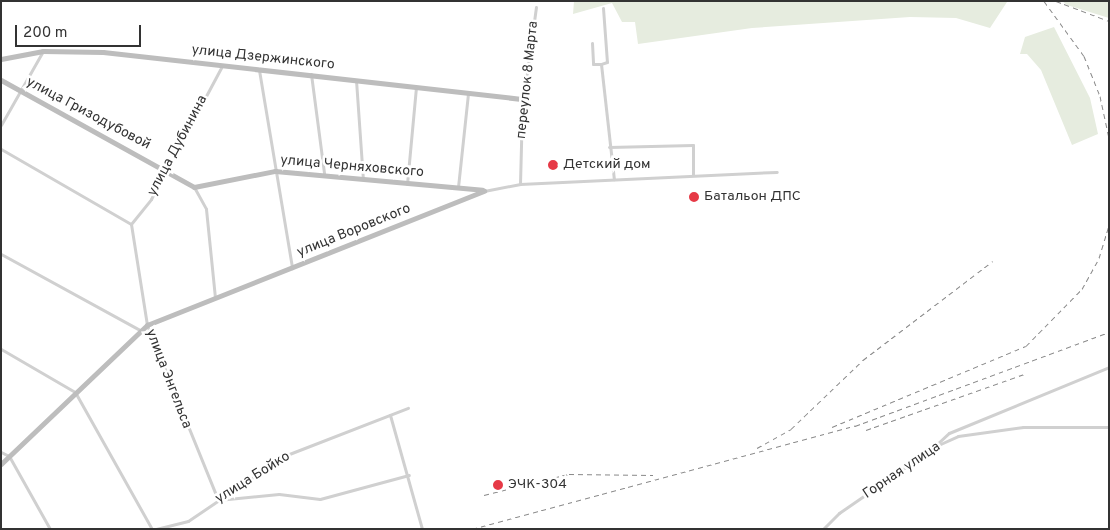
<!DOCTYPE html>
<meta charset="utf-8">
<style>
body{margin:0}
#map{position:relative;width:1110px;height:530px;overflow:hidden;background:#fff;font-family:Overpass,sans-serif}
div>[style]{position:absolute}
.green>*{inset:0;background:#e6ecdf}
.street>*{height:3px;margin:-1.5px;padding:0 1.5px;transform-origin:1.5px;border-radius:1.5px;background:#d0d0d0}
.secondary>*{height:5px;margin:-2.5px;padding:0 2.5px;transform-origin:2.5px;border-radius:2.5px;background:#bdbdbd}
.rail>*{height:1px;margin-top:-0.5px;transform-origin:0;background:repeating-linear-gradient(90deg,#888 0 5px,transparent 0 9px)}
.dots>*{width:14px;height:14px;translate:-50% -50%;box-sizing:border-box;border:2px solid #fff;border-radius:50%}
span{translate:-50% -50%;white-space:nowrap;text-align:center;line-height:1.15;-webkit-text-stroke:5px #fff;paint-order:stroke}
.street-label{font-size:14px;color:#333}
.poi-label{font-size:14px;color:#333}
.left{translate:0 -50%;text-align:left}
.frame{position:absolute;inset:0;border:2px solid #333;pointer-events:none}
.scale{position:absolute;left:15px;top:25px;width:126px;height:22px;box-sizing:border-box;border:2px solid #333;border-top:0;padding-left:6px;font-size:15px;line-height:18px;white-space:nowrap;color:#333;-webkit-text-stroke:4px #fff;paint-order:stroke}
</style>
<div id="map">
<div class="green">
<div style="clip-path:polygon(574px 1px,1003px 1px,1007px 2px,990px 28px,956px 18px,910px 17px,752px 28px,638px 44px,635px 22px,622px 22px,612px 3px,573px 14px)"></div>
<div style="clip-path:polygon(1062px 1px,1109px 1px,1109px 18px,1067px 5px)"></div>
<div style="clip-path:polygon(1054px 27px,1090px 98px,1098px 134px,1072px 145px,1041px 70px,1027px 54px,1020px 54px,1025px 37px)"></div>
</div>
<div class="street">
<div style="left:603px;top:8px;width:54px;rotate:85.8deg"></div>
<div style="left:607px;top:62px;width:6px;rotate:162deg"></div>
<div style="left:601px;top:64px;width:116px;rotate:83.6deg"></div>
<div style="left:592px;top:43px;width:21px;rotate:87deg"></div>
<div style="left:593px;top:64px;width:8px"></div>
<div style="left:259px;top:70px;width:201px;rotate:80.5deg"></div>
<div style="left:311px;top:74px;width:100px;rotate:82.5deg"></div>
<div style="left:356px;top:80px;width:99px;rotate:86deg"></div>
<div style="left:1px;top:125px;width:85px;rotate:-60.4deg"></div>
<div style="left:609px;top:147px;width:84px;rotate:-1.4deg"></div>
<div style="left:693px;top:145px;width:29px;rotate:90deg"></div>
<div style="left:1px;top:149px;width:150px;rotate:30deg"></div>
<div style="left:131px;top:224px;width:102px;rotate:81deg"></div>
<div style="left:147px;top:325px;width:189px;rotate:67.9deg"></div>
<div style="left:218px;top:500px;width:61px;rotate:-5.6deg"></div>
<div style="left:279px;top:494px;width:41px;rotate:7deg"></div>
<div style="left:320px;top:499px;width:92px;rotate:-15.1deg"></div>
<div style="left:407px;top:184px;width:97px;rotate:-84.7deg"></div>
<div style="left:520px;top:184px;width:75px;rotate:-88.5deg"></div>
<div style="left:522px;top:109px;width:103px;rotate:-82.2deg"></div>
<div style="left:194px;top:187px;width:25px;rotate:61deg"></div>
<div style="left:206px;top:209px;width:88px;rotate:84.2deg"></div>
<div style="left:458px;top:187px;width:95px;rotate:-83.9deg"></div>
<div style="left:484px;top:191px;width:37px;rotate:-11deg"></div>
<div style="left:520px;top:184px;width:257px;rotate:-2.7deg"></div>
<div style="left:131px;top:224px;width:32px;rotate:-51deg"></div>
<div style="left:151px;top:199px;width:151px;rotate:-61.9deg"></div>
<div style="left:1px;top:254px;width:158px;rotate:28.7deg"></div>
<div style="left:1px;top:349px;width:86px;rotate:30.2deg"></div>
<div style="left:75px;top:392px;width:157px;rotate:60.7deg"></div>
<div style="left:390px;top:415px;width:118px;rotate:74.3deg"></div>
<div style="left:937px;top:444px;width:16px;rotate:-43deg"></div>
<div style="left:949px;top:433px;width:173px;rotate:-22.4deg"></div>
<div style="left:1px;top:452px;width:9px;rotate:27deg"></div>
<div style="left:9px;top:456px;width:84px;rotate:60.7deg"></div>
<div style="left:156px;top:529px;width:33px;rotate:-14deg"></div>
<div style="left:188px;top:521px;width:116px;rotate:-34.1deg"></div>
<div style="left:284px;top:456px;width:133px;rotate:-21.2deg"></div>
<div style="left:823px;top:529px;width:23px;rotate:-45deg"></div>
<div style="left:839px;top:513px;width:118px;rotate:-34.6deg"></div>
<div style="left:936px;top:446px;width:24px;rotate:-24deg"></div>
<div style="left:958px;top:436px;width:66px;rotate:-7.9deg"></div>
<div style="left:1023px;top:427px;width:86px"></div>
</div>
<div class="secondary">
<div style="left:1px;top:59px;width:43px;rotate:-10.8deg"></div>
<div style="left:43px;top:51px;width:60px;rotate:1deg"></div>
<div style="left:103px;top:52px;width:423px;rotate:6.4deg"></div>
<div style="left:1px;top:80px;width:221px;rotate:29deg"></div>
<div style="left:194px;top:187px;width:83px;rotate:-11.2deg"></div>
<div style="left:275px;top:171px;width:208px;rotate:5.2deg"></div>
<div style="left:1px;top:464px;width:202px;rotate:-43.6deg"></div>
<div style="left:147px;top:325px;width:363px;rotate:-21.7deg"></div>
</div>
<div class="rail">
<div style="left:1044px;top:1px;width:68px;rotate:54deg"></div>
<div style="left:1084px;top:56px;width:43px;rotate:68.2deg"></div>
<div style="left:1100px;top:96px;width:43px;rotate:77.9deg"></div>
<div style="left:1056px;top:1px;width:57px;rotate:20.7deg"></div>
<div style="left:832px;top:427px;width:210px;rotate:-22.7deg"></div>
<div style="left:1026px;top:346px;width:80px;rotate:-45.5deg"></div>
<div style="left:1082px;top:289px;width:35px;rotate:-61deg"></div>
<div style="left:1099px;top:258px;width:34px;rotate:-73deg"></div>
<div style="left:866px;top:430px;width:168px;rotate:-19.5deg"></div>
<div style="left:757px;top:448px;width:39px;rotate:-29deg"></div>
<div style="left:791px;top:429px;width:100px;rotate:-43.8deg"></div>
<div style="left:863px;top:360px;width:163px;rotate:-37.3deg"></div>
<div style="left:484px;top:495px;width:88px;rotate:-13.9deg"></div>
<div style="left:569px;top:474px;width:84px;rotate:0.7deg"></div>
<div style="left:472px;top:529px;width:397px;rotate:-15.1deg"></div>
<div style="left:855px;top:426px;width:271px;rotate:-20.3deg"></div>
</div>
<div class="dots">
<div style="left:553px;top:165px;background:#e63946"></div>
<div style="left:694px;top:197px;background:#e63946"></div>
<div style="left:498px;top:485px;background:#e63946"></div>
</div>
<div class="street-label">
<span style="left:263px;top:58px;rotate:6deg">улица Дзержинского</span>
<span style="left:528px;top:80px;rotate:-84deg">переулок 8 Марта</span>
<span style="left:88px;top:114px;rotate:28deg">улица Гризодубовой</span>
<span style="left:178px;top:146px;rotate:-62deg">улица Дубинина</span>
<span style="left:352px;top:167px;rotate:5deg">улица Черняховского</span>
<span style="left:354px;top:231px;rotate:-22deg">улица Воровского</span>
<span style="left:168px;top:379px;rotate:69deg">улица Энгельса</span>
<span style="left:902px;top:471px;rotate:-34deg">Горная улица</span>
<span style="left:253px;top:478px;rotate:-32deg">улица Бойко</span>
</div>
<div class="poi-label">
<span class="left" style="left:563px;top:165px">Детский дом</span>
<span class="left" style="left:704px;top:197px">Батальон ДПС</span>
<span class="left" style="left:508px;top:485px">ЭЧК-304</span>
</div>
<div class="frame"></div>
<div class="scale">200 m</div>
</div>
